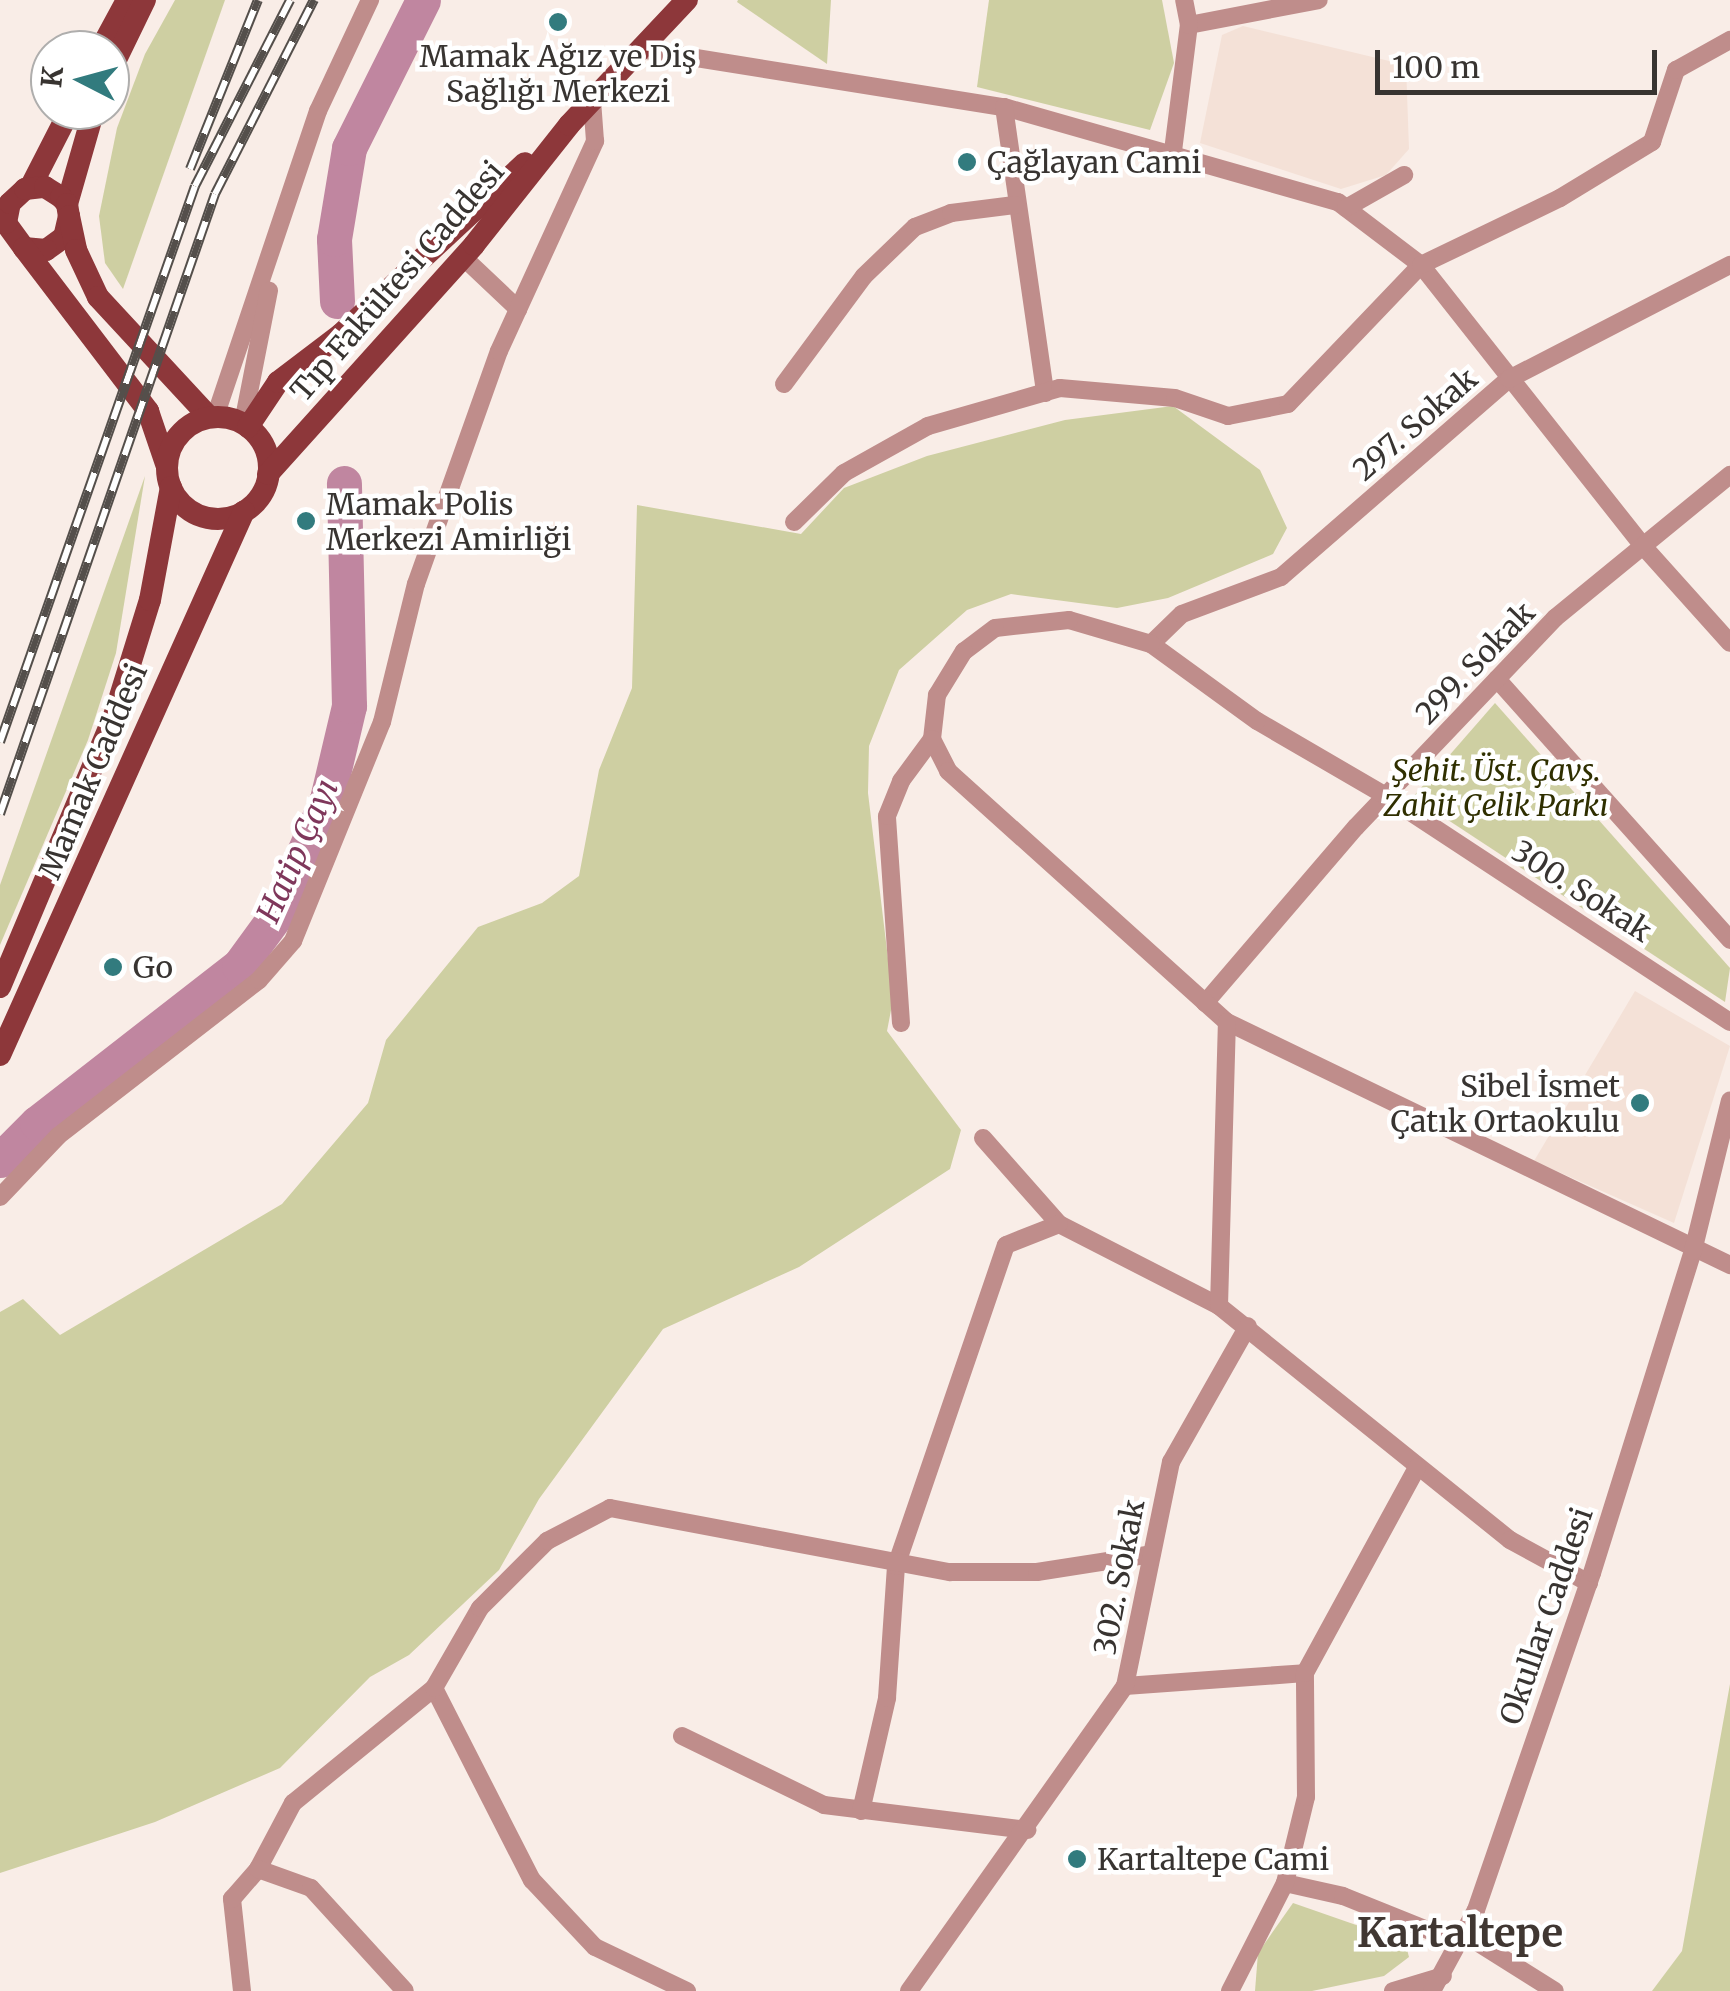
<!DOCTYPE html>
<meta charset="utf-8">
<style>
body{margin:0}
#map{position:relative;width:1730px;height:1991px;overflow:hidden;background:#f9ede7;font-family:Merriweather,serif}
div>[style]{position:absolute}
.built>*{inset:0;background:#f4e1d7}
.green>*{inset:0;background:#cecfa2}
.river>*{height:35px;margin:-17.5px;padding:0 17.5px;transform-origin:17.5px;border-radius:17.5px;background:#c086a0}
.minor>*{height:18px;margin:-9px;padding:0 9px;transform-origin:9px;border-radius:9px;background:#bf8d8b}
.major>*{height:22px;margin:-11px;padding:0 11px;transform-origin:11px;border-radius:11px;background:#8d373a}
.major>.ring{margin:-11px;padding:0;box-sizing:content-box;background:none;border:22px solid #8d373a;border-radius:50%}
.rail>*{height:10px;margin-top:-5px;transform-origin:0;background:repeating-linear-gradient(90deg,#fff 0 19px,#544f4b 0 38px);box-sizing:border-box;border-block:2px solid #544f4b}
.dots>*{width:28px;height:28px;translate:-50% -50%;box-sizing:border-box;border:5px solid #fff;border-radius:50%}
span{translate:-50% -50%;white-space:nowrap;text-align:center;line-height:1.15;-webkit-text-stroke:9px #fff;paint-order:stroke}
.poi-label{font-size:30px;color:#383431}
.left{translate:0 -50%;text-align:left}
.right{translate:-100% -50%;text-align:right}
.street-label{font-size:30px;color:#383431}
.park-label{font-size:30px;color:#2f2f00;font-style:italic}
.water-label{font-size:32px;color:#7f375b;font-style:italic}
.district-label{font-size:40px;color:#403732;font-weight:700}
.north{position:absolute;left:30px;top:30px;width:100px;height:100px;box-sizing:border-box;background:#fff;border:2px solid #afaead;border-radius:50%;rotate:276deg;font-size:28px;font-weight:700;line-height:40px;text-align:center;color:#383431}
.north::after{content:'';display:block;margin:auto;width:35px;height:45px;background:#327b7e;clip-path:polygon(50% 0,100% 100%,50% 72%,0 100%)}
.scale{position:absolute;left:1375px;top:50px;width:282px;height:45px;box-sizing:border-box;border:5px solid #383431;border-top:0;padding-left:12px;font-size:30px;line-height:35px;white-space:nowrap;color:#383431;-webkit-text-stroke:8px #fff;paint-order:stroke}
</style>
<div id="map">
<div class="built">
<div style="clip-path:polygon(1243px 26px,1406px 65px,1409px 149px,1386px 175px,1341px 189px,1200px 143px,1222px 35px)"></div>
<div style="clip-path:polygon(1635px 991px,1730px 1046px,1674px 1223px,1534px 1161px)"></div>
</div>
<div class="green">
<div style="clip-path:polygon(175px 0,225px 0,123px 289px,105px 263px,99px 216px,117px 128px,145px 54px)"></div>
<div style="clip-path:polygon(831px 0,827px 64px,737px 2px,738px 0)"></div>
<div style="clip-path:polygon(989px 0,1162px 0,1174px 63px,1150px 130px,977px 87px)"></div>
<div style="clip-path:polygon(1173px 406px,1260px 470px,1287px 528px,1273px 554px,1168px 598px,1117px 608px,1011px 594px,967px 610px,899px 670px,869px 746px,868px 793px,893px 1000px,887px 1031px,961px 1130px,950px 1169px,799px 1267px,663px 1329px,539px 1499px,499px 1570px,409px 1655px,370px 1677px,280px 1768px,155px 1822px,0 1873px,0 1312px,23px 1299px,60px 1335px,282px 1204px,368px 1103px,386px 1040px,478px 927px,542px 903px,579px 876px,599px 770px,632px 688px,637px 505px,801px 534px,844px 488px,927px 456px,1065px 420px)"></div>
<div style="clip-path:polygon(145px 476px,116px 653px,88px 740px,0 945px,0 885px)"></div>
<div style="clip-path:polygon(1495px 703px,1730px 968px,1725px 1002px,1413px 797px)"></div>
<div style="clip-path:polygon(1730px 1684px,1730px 1991px,1652px 1991px,1682px 1951px)"></div>
<div style="clip-path:polygon(1293px 1903px,1405px 1942px,1409px 1957px,1384px 1976px,1312px 1991px,1255px 1991px,1258px 1953px)"></div>
</div>
<div class="river">
<div style="left:337px;top:301px;width:62px;rotate:-92.8deg"></div>
<div style="left:334px;top:239px;width:92px;rotate:-80.6deg"></div>
<div style="left:349px;top:148px;width:165px;rotate:-63.4deg"></div>
<div style="left:0;top:1160px;width:52px;rotate:-45deg"></div>
<div style="left:37px;top:1123px;width:256px;rotate:-37.9deg"></div>
<div style="left:239px;top:966px;width:64px;rotate:-53.8deg"></div>
<div style="left:277px;top:914px;width:125px;rotate:-66.5deg"></div>
<div style="left:327px;top:799px;width:96px;rotate:-76.7deg"></div>
<div style="left:349px;top:706px;width:223px;rotate:-91.3deg"></div>
</div>
<div class="minor">
<div style="left:1189px;top:25px;width:132px;rotate:-10.9deg"></div>
<div style="left:640px;top:49px;width:369px;rotate:9.1deg"></div>
<div style="left:1004px;top:107px;width:347px;rotate:15.9deg"></div>
<div style="left:1338px;top:202px;width:104px;rotate:37.2deg"></div>
<div style="left:1421px;top:265px;width:358px;rotate:51.7deg"></div>
<div style="left:1643px;top:546px;width:130px;rotate:48.1deg"></div>
<div style="left:1004px;top:107px;width:289px;rotate:81.8deg"></div>
<div style="left:1173px;top:151px;width:127px;rotate:-82.8deg"></div>
<div style="left:1189px;top:25px;width:25px;rotate:-101deg"></div>
<div style="left:1346px;top:208px;width:67px;rotate:-29.6deg"></div>
<div style="left:463px;top:257px;width:76px;rotate:43.4deg"></div>
<div style="left:784px;top:384px;width:134px;rotate:-53.5deg"></div>
<div style="left:864px;top:276px;width:71px;rotate:-43.9deg"></div>
<div style="left:915px;top:227px;width:39px;rotate:-21deg"></div>
<div style="left:951px;top:213px;width:64px;rotate:-7.2deg"></div>
<div style="left:215px;top:417px;width:323px;rotate:-71.4deg"></div>
<div style="left:318px;top:111px;width:123px;rotate:-64.9deg"></div>
<div style="left:243px;top:423px;width:135px;rotate:-78.9deg"></div>
<div style="left:794px;top:522px;width:70px;rotate:-44.4deg"></div>
<div style="left:844px;top:473px;width:96px;rotate:-29.2deg"></div>
<div style="left:928px;top:426px;width:137px;rotate:-16.1deg"></div>
<div style="left:1060px;top:388px;width:115px;rotate:5deg"></div>
<div style="left:1175px;top:398px;width:56px;rotate:18.8deg"></div>
<div style="left:1228px;top:416px;width:61px;rotate:-11.3deg"></div>
<div style="left:1288px;top:404px;width:192px;rotate:-46.3deg"></div>
<div style="left:1421px;top:265px;width:154px;rotate:-25.7deg"></div>
<div style="left:1560px;top:198px;width:108px;rotate:-31.3deg"></div>
<div style="left:1652px;top:142px;width:76px;rotate:-71.6deg"></div>
<div style="left:1676px;top:70px;width:62px;rotate:-29.1deg"></div>
<div style="left:1151px;top:644px;width:43px;rotate:-44.1deg"></div>
<div style="left:1182px;top:614px;width:106px;rotate:-20.5deg"></div>
<div style="left:1281px;top:577px;width:302px;rotate:-41deg"></div>
<div style="left:1509px;top:379px;width:249px;rotate:-27.3deg"></div>
<div style="left:1497px;top:679px;width:350px;rotate:48.2deg"></div>
<div style="left:1205px;top:1003px;width:232px;rotate:-49.4deg"></div>
<div style="left:1356px;top:827px;width:289px;rotate:-46.4deg"></div>
<div style="left:1555px;top:618px;width:226px;rotate:-39.3deg"></div>
<div style="left:1730px;top:1022px;width:412px;rotate:-146.7deg"></div>
<div style="left:1386px;top:796px;width:149px;rotate:-149.8deg"></div>
<div style="left:1257px;top:721px;width:131px;rotate:-144deg"></div>
<div style="left:1151px;top:644px;width:85px;rotate:-163.7deg"></div>
<div style="left:1069px;top:620px;width:74px;rotate:173.8deg"></div>
<div style="left:995px;top:628px;width:39px;rotate:143deg"></div>
<div style="left:964px;top:651px;width:52px;rotate:121.5deg"></div>
<div style="left:937px;top:695px;width:44px;rotate:96.5deg"></div>
<div style="left:932px;top:739px;width:36px;rotate:63deg"></div>
<div style="left:948px;top:771px;width:375px;rotate:42deg"></div>
<div style="left:1227px;top:1022px;width:559px;rotate:25.79deg"></div>
<div style="left:901px;top:1023px;width:207px;rotate:-93.9deg"></div>
<div style="left:887px;top:816px;width:38px;rotate:-68deg"></div>
<div style="left:901px;top:781px;width:52px;rotate:-53.6deg"></div>
<div style="left:983px;top:1138px;width:115px;rotate:48.5deg"></div>
<div style="left:1059px;top:1224px;width:180px;rotate:27.1deg"></div>
<div style="left:1219px;top:1306px;width:373px;rotate:38.8deg"></div>
<div style="left:1510px;top:1540px;width:90px;rotate:28.6deg"></div>
<div style="left:0;top:1197px;width:84px;rotate:-46.4deg"></div>
<div style="left:58px;top:1136px;width:254px;rotate:-37.8deg"></div>
<div style="left:259px;top:980px;width:52px;rotate:-48.9deg"></div>
<div style="left:293px;top:941px;width:236px;rotate:-67.9deg"></div>
<div style="left:382px;top:722px;width:142px;rotate:-76.2deg"></div>
<div style="left:416px;top:584px;width:247px;rotate:-70.4deg"></div>
<div style="left:499px;top:351px;width:231px;rotate:-65.4deg"></div>
<div style="left:595px;top:141px;width:41px;rotate:-94.2deg"></div>
<div style="left:1219px;top:1306px;width:284px;rotate:-88.4deg"></div>
<div style="left:1125px;top:1686px;width:180px;rotate:-4.1deg"></div>
<div style="left:434px;top:1688px;width:216px;rotate:63deg"></div>
<div style="left:532px;top:1880px;width:92px;rotate:46.8deg"></div>
<div style="left:595px;top:1947px;width:102px;rotate:25.6deg"></div>
<div style="left:682px;top:1736px;width:158px;rotate:25.9deg"></div>
<div style="left:824px;top:1805px;width:205px;rotate:7deg"></div>
<div style="left:861px;top:1811px;width:116px;rotate:-77deg"></div>
<div style="left:887px;top:1698px;width:132px;rotate:-86.1deg"></div>
<div style="left:896px;top:1566px;width:339px;rotate:-71.1deg"></div>
<div style="left:1006px;top:1245px;width:57px;rotate:-21.6deg"></div>
<div style="left:258px;top:1869px;width:75px;rotate:-62.1deg"></div>
<div style="left:293px;top:1803px;width:182px;rotate:-39.2deg"></div>
<div style="left:434px;top:1688px;width:92px;rotate:-60.1deg"></div>
<div style="left:480px;top:1608px;width:95px;rotate:-45deg"></div>
<div style="left:547px;top:1541px;width:71px;rotate:-27.6deg"></div>
<div style="left:610px;top:1508px;width:346px;rotate:10.7deg"></div>
<div style="left:950px;top:1572px;width:87px"></div>
<div style="left:1037px;top:1572px;width:116px;rotate:-8.9deg"></div>
<div style="left:1285px;top:1883px;width:59px;rotate:12.6deg"></div>
<div style="left:1343px;top:1896px;width:126px;rotate:21.9deg"></div>
<div style="left:1464px;top:1934px;width:107px;rotate:32.1deg"></div>
<div style="left:242px;top:1991px;width:93px;rotate:-96.2deg"></div>
<div style="left:232px;top:1899px;width:40px;rotate:-49deg"></div>
<div style="left:258px;top:1869px;width:56px;rotate:19.7deg"></div>
<div style="left:311px;top:1888px;width:139px;rotate:47.6deg"></div>
<div style="left:909px;top:1991px;width:374px;rotate:-54.7deg"></div>
<div style="left:1125px;top:1686px;width:229px;rotate:-78.4deg"></div>
<div style="left:1171px;top:1462px;width:156px;rotate:-60.5deg"></div>
<div style="left:1230px;top:1991px;width:121px;rotate:-63deg"></div>
<div style="left:1285px;top:1883px;width:89px;rotate:-76.3deg"></div>
<div style="left:1306px;top:1797px;width:124px;rotate:-90.5deg"></div>
<div style="left:1305px;top:1673px;width:234px;rotate:-61.4deg"></div>
<div style="left:1393px;top:1991px;width:52px;rotate:-16.7deg"></div>
<div style="left:1432px;top:1991px;width:92px;rotate:-61.5deg"></div>
<div style="left:1476px;top:1910px;width:356px;rotate:-71deg"></div>
<div style="left:1592px;top:1573px;width:337px;rotate:-72.6deg"></div>
<div style="left:1693px;top:1251px;width:155px;rotate:-76.2deg"></div>
</div>
<div class="major">
<div style="left:100px;top:50px;width:57px;rotate:-61.6deg"></div>
<div style="left:110px;top:72px;width:80px;rotate:-64.1deg"></div>
<div style="left:30px;top:188px;width:88px;rotate:-62.9deg"></div>
<div style="left:67px;top:204px;width:98px;rotate:-74deg"></div>
<div style="left:69px;top:216px;width:22px;rotate:103deg"></div>
<div style="left:64px;top:237px;width:22px;rotate:144deg"></div>
<div style="left:46px;top:250px;width:22px;rotate:-175deg"></div>
<div style="left:24px;top:248px;width:31px;rotate:-126deg"></div>
<div style="left:6px;top:223px;width:20px;rotate:-79deg"></div>
<div style="left:10px;top:203px;width:21px;rotate:-43deg"></div>
<div style="left:25px;top:189px;width:20px;rotate:-6deg"></div>
<div style="left:45px;top:187px;width:19px;rotate:32deg"></div>
<div style="left:61px;top:197px;width:9px;rotate:49deg"></div>
<div style="left:67px;top:204px;width:12px;rotate:81deg"></div>
<div style="left:69px;top:216px;width:35px;rotate:78deg"></div>
<div style="left:76px;top:250px;width:52px;rotate:64.9deg"></div>
<div style="left:98px;top:297px;width:163px;rotate:47.2deg"></div>
<div style="left:24px;top:248px;width:205px;rotate:52.7deg"></div>
<div style="left:148px;top:411px;width:56px;rotate:71.2deg"></div>
<div class="ring" style="left:167px;top:417px;width:80px;height:80px"></div>
<div style="left:248px;top:427px;width:54px;rotate:-56.3deg"></div>
<div style="left:278px;top:382px;width:79px;rotate:-37.3deg"></div>
<div style="left:341px;top:334px;width:251px;rotate:-42.9deg"></div>
<div style="left:268px;top:474px;width:308px;rotate:-48deg"></div>
<div style="left:474px;top:245px;width:153px;rotate:-51.6deg"></div>
<div style="left:569px;top:125px;width:172px;rotate:-46.7deg"></div>
<div style="left:0;top:987px;width:294px;rotate:-67.2deg"></div>
<div style="left:114px;top:716px;width:121px;rotate:-72.8deg"></div>
<div style="left:150px;top:600px;width:115px;rotate:-79.5deg"></div>
<div style="left:0;top:1055px;width:596px;rotate:-65.84deg"></div>
</div>
<div class="rail">
<div style="left:190px;top:169px;width:182px;rotate:-68.1deg"></div>
<div style="left:0;top:742px;width:589px;rotate:-70.67deg"></div>
<div style="left:195px;top:186px;width:209px;rotate:-62.9deg"></div>
<div style="left:0;top:814px;width:656px;rotate:-70.87deg"></div>
<div style="left:215px;top:194px;width:218px;rotate:-63deg"></div>
</div>
<div class="dots">
<div style="left:558px;top:22px;background:#327b7e"></div>
<div style="left:967px;top:162px;background:#327b7e"></div>
<div style="left:306px;top:521px;background:#327b7e"></div>
<div style="left:113px;top:967px;background:#327b7e"></div>
<div style="left:1640px;top:1103px;background:#327b7e"></div>
<div style="left:1077px;top:1859px;background:#327b7e"></div>
</div>
<div class="poi-label">
<span style="left:558px;top:73px">Mamak Ağız ve Diş<br>Sağlığı Merkezi</span>
<span class="left" style="left:987px;top:162px">Çağlayan Cami</span>
<span class="left" style="left:326px;top:521px">Mamak Polis<br>Merkezi Amirliği</span>
<span class="left" style="left:133px;top:967px">Go</span>
<span class="right" style="left:1620px;top:1103px">Sibel İsmet<br>Çatık Ortaokulu</span>
<span class="left" style="left:1097px;top:1859px">Kartaltepe Cami</span>
</div>
<div class="street-label">
<span style="left:397px;top:281px;rotate:-49deg">Tıp Fakültesi Caddesi</span>
<span style="left:1415px;top:424px;rotate:-41deg">297. Sokak</span>
<span style="left:1475px;top:663px;rotate:-46deg">299. Sokak</span>
<span style="left:93px;top:771px;rotate:-67deg">Mamak Caddesi</span>
<span style="left:1582px;top:891px;rotate:33deg">300. Sokak</span>
<span style="left:1119px;top:1577px;rotate:-79deg">302. Sokak</span>
<span style="left:1546px;top:1616px;rotate:-71deg">Okullar Caddesi</span>
</div>
<div class="park-label">
<span style="left:1496px;top:787px">Şehit. Üst. Çavş.<br>Zahit Çelik Parkı</span>
</div>
<div class="water-label">
<span style="left:298px;top:851px;rotate:-66deg">Hatip Çayı</span>
</div>
<div class="district-label">
<span style="left:1460px;top:1933px">Kartaltepe</span>
</div>
<div class="north">K</div>
<div class="scale">100 m</div>
</div>
